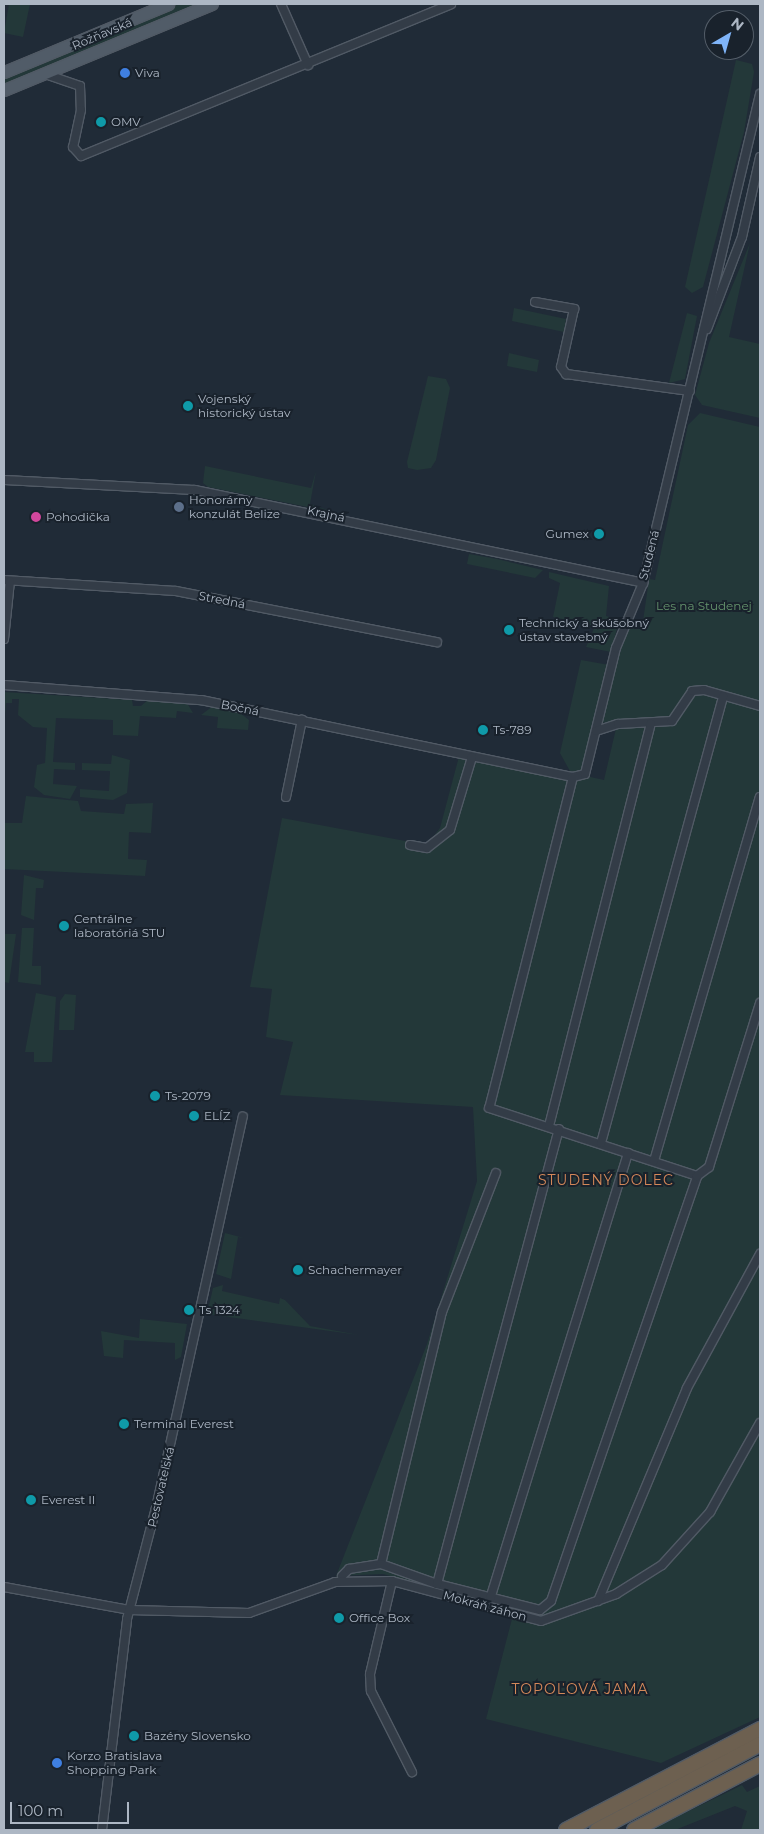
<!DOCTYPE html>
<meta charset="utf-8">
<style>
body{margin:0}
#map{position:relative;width:764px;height:1834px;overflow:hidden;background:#202b37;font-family:Montserrat,sans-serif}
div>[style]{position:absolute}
.green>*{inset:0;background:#233839}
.roads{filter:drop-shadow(1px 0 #515a65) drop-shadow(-1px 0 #515a65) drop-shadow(0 1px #515a65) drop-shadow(0 -1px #515a65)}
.minor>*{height:8px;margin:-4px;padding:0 4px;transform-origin:4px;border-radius:4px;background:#333c47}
.primary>*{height:11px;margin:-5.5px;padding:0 5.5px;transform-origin:5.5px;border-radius:5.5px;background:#515c68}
.motorway>*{height:14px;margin:-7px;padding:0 7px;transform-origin:7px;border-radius:7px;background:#6d6050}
.dots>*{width:14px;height:14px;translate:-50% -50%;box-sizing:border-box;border:2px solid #19222c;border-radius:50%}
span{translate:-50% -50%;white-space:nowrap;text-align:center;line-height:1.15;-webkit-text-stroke:4px #19222c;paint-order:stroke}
.street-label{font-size:12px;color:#adb7c4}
.poi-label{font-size:12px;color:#adb7c4}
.left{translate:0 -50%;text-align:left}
.right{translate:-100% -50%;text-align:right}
.park-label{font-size:12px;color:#65946d}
.neighbourhood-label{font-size:14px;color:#d38859;letter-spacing:1px}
.frame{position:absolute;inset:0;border:5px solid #adb7c4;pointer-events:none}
.north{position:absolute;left:704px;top:10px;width:50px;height:50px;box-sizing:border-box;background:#19222c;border:1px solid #545e69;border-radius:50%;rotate:38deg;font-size:14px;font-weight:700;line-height:20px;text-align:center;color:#adb7c4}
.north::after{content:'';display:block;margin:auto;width:18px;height:22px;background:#7fb4f8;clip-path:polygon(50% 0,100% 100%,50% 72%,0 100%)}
.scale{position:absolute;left:10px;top:1802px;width:119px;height:22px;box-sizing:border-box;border:2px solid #adb7c4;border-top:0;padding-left:6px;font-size:15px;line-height:18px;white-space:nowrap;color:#adb7c4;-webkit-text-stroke:4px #19222c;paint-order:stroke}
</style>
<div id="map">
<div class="green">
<div style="clip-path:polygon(9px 4px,30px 4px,23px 37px,4px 33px)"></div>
<div style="clip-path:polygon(178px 4px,201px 4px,4px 85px,4px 76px)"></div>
<div style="clip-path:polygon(736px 60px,752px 64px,754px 72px,744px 132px,703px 287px,692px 293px,685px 287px)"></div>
<div style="clip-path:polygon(750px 243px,729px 337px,760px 344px,760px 418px,702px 405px,695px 395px,709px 343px)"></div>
<div style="clip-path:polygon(514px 308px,566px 319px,564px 332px,512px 321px)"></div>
<div style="clip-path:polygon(687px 313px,697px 316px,685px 379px,669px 383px)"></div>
<div style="clip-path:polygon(509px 353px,539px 360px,537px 372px,507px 366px)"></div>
<div style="clip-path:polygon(428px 376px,446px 379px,450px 388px,436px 460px,431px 468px,417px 470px,408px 468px,407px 462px)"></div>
<div style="clip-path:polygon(700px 413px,760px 427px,760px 1717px,661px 1763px,486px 1719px,514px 1611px,383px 1574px,336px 1576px,427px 1344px,477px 1181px,473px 1107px,280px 1095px,293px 1042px,266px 1037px,272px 989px,250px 987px,282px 818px,427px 845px,440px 828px,461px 749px,571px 773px,560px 753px,581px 660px,609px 665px,583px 772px,577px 774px,604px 780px,618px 720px,601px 723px,612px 677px,630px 622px,643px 621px,649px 579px,655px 580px,688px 425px)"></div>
<div style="clip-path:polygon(205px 466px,311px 488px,316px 471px,310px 504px,333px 512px,208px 487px,203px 483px)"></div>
<div style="clip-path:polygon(469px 554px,497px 559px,543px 570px,535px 578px,467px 564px)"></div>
<div style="clip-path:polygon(549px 572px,609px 586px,606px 616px,619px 620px,611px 652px,586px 647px,595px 626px,553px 617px,560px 583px,549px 578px)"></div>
<div style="clip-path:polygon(4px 692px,132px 700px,133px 706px,141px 706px,150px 698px,187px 703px,193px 713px,177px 711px,176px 718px,140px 716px,138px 736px,113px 735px,113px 720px,56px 718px,53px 762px,75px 763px,75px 770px,54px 769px,53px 784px,77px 786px,70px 799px,44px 795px,34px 787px,37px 765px,45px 763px,47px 728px,33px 727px,18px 715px,19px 699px,12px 699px,12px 703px,6px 703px,4px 727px)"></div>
<div style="clip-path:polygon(213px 706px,236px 710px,249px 720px,248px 730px,217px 728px,218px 717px,201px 715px)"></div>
<div style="clip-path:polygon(112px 755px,130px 760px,127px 793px,113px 800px,80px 797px,80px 789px,109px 791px,110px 771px,82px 770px,82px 763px,111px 764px)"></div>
<div style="clip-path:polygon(26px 796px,78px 801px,81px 811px,124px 814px,126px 804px,153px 803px,151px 833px,129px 832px,128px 859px,147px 860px,145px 876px,4px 869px,4px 823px,22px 823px)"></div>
<div style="clip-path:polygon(24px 875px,44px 880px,43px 888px,36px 888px,34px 920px,21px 915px)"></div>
<div style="clip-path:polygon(22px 928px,34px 928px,32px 966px,41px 966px,41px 985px,18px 982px)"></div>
<div style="clip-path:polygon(4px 934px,16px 934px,9px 983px,4px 982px)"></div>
<div style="clip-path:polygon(36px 993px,56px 997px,52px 1062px,34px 1062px,34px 1052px,25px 1052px)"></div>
<div style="clip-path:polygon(65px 994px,76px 995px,74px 1030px,59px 1030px,60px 1001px)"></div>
<div style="clip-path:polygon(225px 1233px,244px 1238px,238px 1237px,231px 1279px,216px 1274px)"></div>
<div style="clip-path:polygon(223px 1285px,222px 1291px,279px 1304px,280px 1298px,285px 1300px,310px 1326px,359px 1335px,207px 1314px,213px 1288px)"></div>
<div style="clip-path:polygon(140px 1319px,187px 1324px,181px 1357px,175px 1360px,175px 1343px,124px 1340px,123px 1358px,104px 1356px,101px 1331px,139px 1338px)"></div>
<div style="clip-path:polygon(742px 1785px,747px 1792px,760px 1786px,760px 1830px,741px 1830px,747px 1811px,735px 1806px,675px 1830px,650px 1830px)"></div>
</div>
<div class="roads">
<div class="minor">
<div style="left:281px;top:4px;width:67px;rotate:66.1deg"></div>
<div style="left:45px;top:74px;width:37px;rotate:19deg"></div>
<div style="left:80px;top:86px;width:24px;rotate:88deg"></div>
<div style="left:81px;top:110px;width:38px;rotate:102deg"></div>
<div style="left:73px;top:147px;width:12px;rotate:48deg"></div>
<div style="left:81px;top:156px;width:400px;rotate:-22.3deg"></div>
<div style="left:535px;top:302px;width:40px;rotate:10deg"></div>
<div style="left:574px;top:309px;width:59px;rotate:102.6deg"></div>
<div style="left:561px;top:367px;width:9px;rotate:54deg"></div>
<div style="left:566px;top:374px;width:125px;rotate:7.8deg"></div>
<div style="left:707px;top:329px;width:98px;rotate:-69.2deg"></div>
<div style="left:742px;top:237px;width:82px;rotate:-77.3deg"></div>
<div style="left:4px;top:480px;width:191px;rotate:3deg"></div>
<div style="left:195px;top:490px;width:458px;rotate:11.7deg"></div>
<div style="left:4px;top:580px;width:172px;rotate:3.7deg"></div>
<div style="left:176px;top:591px;width:266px;rotate:11.1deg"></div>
<div style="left:4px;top:639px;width:58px;rotate:-84.1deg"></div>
<div style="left:4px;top:685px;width:198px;rotate:4.4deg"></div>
<div style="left:201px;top:700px;width:380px;rotate:11.7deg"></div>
<div style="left:573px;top:777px;width:12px;rotate:-14deg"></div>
<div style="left:585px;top:774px;width:130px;rotate:-76.2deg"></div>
<div style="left:616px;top:648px;width:70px;rotate:-67.4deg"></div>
<div style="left:643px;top:583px;width:503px;rotate:-76.54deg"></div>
<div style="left:596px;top:731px;width:23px;rotate:-18deg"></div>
<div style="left:618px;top:724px;width:54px;rotate:-3.2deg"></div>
<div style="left:672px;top:721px;width:36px;rotate:-56deg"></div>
<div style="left:692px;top:691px;width:12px;rotate:-5deg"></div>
<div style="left:704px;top:690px;width:58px;rotate:15.9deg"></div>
<div style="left:573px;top:777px;width:341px;rotate:104.2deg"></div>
<div style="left:489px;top:1108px;width:219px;rotate:18.1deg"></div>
<div style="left:286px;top:797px;width:79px;rotate:-78.3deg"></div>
<div style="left:410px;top:845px;width:17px;rotate:10deg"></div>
<div style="left:427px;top:848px;width:29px;rotate:-38deg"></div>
<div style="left:450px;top:830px;width:76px;rotate:-73.2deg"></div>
<div style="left:549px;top:1126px;width:415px;rotate:-75.8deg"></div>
<div style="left:601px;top:1143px;width:463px;rotate:-74.7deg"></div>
<div style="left:654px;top:1161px;width:379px;rotate:-73.8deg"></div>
<div style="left:381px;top:1564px;width:259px;rotate:-76.4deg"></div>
<div style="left:442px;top:1312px;width:149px;rotate:-68.8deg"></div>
<div style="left:342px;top:1576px;width:10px;rotate:-45deg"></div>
<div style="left:349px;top:1569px;width:32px;rotate:-9deg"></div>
<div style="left:381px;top:1564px;width:59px;rotate:19.7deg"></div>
<div style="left:437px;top:1584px;width:106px;rotate:14.2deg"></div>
<div style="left:540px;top:1610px;width:14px;rotate:-39deg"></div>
<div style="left:551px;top:1601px;width:449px;rotate:-71deg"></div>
<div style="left:697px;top:1176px;width:15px;rotate:-37deg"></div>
<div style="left:709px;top:1167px;width:172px;rotate:-72.7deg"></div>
<div style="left:392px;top:1581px;width:96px;rotate:103.3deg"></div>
<div style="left:370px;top:1674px;width:17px;rotate:87deg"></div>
<div style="left:371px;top:1691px;width:91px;rotate:63.2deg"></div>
<div style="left:437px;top:1584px;width:471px;rotate:-75deg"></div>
<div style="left:4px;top:1587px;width:127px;rotate:10.4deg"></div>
<div style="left:129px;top:1610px;width:120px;rotate:1.4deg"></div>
<div style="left:249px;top:1613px;width:91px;rotate:-19.8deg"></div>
<div style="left:335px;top:1582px;width:57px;rotate:-1deg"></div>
<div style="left:392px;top:1581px;width:154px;rotate:15deg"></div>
<div style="left:541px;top:1621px;width:80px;rotate:-19.8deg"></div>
<div style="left:616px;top:1594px;width:54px;rotate:-32.2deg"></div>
<div style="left:662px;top:1565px;width:72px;rotate:-47.8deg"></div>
<div style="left:710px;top:1512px;width:102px;rotate:-60.7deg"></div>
<div style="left:490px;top:1599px;width:467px;rotate:-72.8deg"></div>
<div style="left:598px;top:1601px;width:231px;rotate:-67.3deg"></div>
<div style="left:687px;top:1388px;width:153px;rotate:-61.4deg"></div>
<div style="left:102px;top:1830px;width:212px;rotate:-83.2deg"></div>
<div style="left:127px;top:1619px;width:115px;rotate:-75.4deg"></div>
<div style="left:156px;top:1508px;width:401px;rotate:-77.5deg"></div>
</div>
<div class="primary">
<div style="left:4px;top:72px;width:178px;rotate:-22.5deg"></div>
<div style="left:4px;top:90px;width:225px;rotate:-22.5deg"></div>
</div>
<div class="motorway">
<div style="left:566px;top:1830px;width:219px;rotate:-27.5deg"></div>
<div style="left:597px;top:1830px;width:184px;rotate:-27.8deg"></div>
<div style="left:634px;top:1830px;width:142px;rotate:-27.6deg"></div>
</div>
</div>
<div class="dots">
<div style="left:125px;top:73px;background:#3f7fe0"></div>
<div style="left:101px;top:122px;background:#0f9aa8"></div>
<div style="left:188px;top:406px;background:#0f9aa8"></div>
<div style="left:179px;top:507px;background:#5c6f8a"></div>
<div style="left:36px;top:517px;background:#d1479c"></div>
<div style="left:599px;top:534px;background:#0f9aa8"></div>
<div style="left:509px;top:630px;background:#0f9aa8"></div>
<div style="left:483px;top:730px;background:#0f9aa8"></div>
<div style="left:64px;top:926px;background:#0f9aa8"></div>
<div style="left:155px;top:1096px;background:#0f9aa8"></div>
<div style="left:194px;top:1116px;background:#0f9aa8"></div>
<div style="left:298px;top:1270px;background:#0f9aa8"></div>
<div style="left:189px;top:1310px;background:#0f9aa8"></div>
<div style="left:124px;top:1424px;background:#0f9aa8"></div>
<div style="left:31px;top:1500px;background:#0f9aa8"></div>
<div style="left:339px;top:1618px;background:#0f9aa8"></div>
<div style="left:134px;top:1736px;background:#0f9aa8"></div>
<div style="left:57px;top:1763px;background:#3f7fe0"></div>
</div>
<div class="street-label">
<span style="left:102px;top:34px;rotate:-23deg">Rožňavská</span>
<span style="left:326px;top:514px;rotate:12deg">Krajná</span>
<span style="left:649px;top:555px;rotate:-76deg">Studená</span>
<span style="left:222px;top:600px;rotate:11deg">Stredná</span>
<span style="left:240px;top:708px;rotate:11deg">Bočná</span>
<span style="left:161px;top:1487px;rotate:-77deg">Pestovateľská</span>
<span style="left:485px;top:1606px;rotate:15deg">Mokráň záhon</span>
</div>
<div class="poi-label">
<span class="left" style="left:135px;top:73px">Viva</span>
<span class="left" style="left:111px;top:122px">OMV</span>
<span class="left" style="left:198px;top:406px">Vojenský<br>historický ústav</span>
<span class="left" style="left:189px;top:507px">Honorárny<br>konzulát Belize</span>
<span class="left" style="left:46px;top:517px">Pohodička</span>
<span class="right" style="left:589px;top:534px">Gumex</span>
<span class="left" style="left:519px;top:630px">Technický a skúšobný<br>ústav stavebný</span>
<span class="left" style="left:493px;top:730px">Ts-789</span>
<span class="left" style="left:74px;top:926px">Centrálne<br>laboratóriá STU</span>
<span class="left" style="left:165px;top:1096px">Ts-2079</span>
<span class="left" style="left:204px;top:1116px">ELÍZ</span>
<span class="left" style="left:308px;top:1270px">Schachermayer</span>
<span class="left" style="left:199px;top:1310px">Ts 1324</span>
<span class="left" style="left:134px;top:1424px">Terminal Everest</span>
<span class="left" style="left:41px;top:1500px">Everest II</span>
<span class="left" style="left:349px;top:1618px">Office Box</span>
<span class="left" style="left:144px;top:1736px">Bazény Slovensko</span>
<span class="left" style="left:67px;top:1763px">Korzo Bratislava<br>Shopping Park</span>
</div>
<div class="park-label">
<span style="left:704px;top:606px">Les na Studenej</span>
</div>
<div class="neighbourhood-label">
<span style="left:606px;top:1180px">STUDENÝ DOLEC</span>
<span style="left:580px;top:1689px">TOPOĽOVÁ JAMA</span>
</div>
<div class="frame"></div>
<div class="north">N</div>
<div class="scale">100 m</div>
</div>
